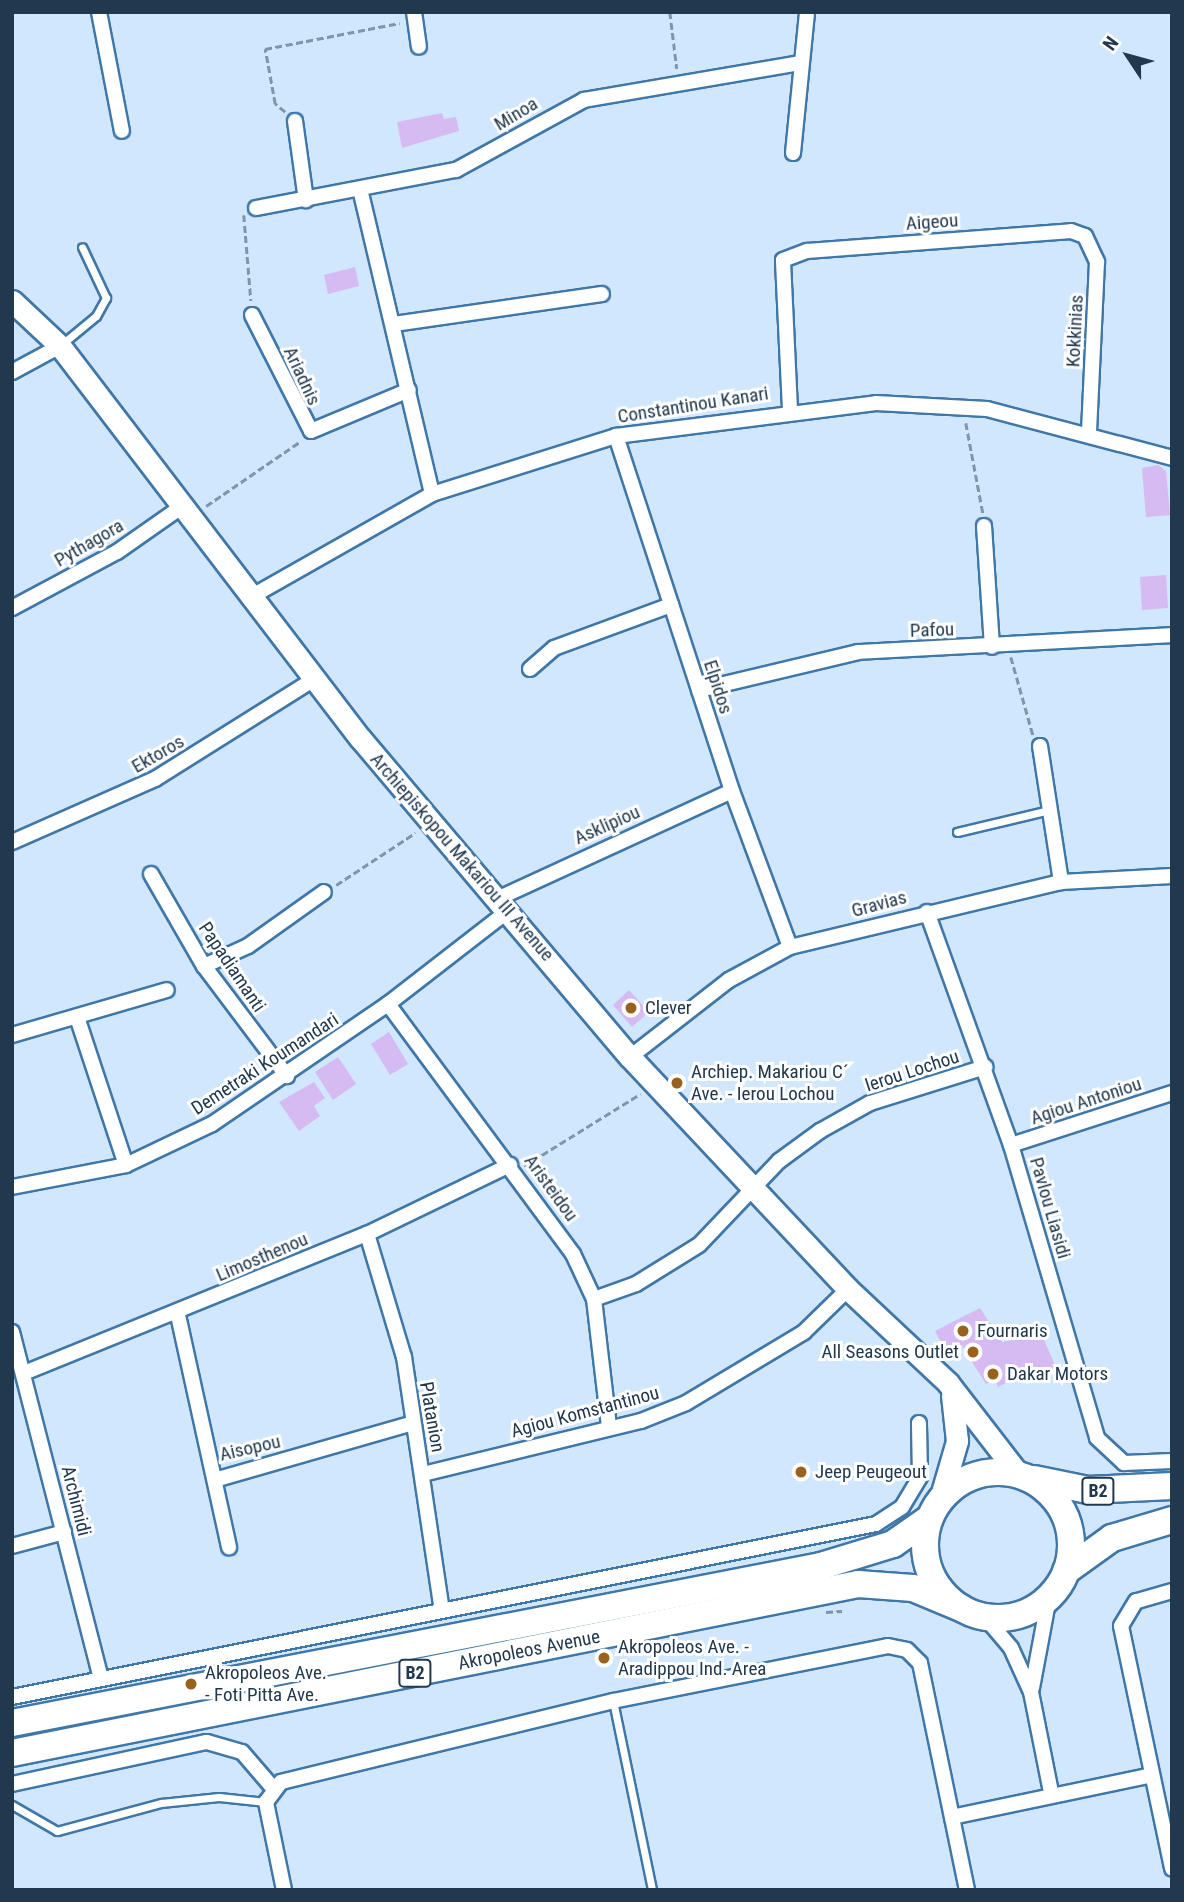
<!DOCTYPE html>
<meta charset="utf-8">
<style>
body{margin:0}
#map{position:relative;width:1184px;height:1902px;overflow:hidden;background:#d0e7fd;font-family:"Roboto Condensed",sans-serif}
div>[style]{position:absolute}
.building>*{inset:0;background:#d6baf2}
.path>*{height:2.5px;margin-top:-1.25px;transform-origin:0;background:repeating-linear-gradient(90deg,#7e95ab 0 7px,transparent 0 10.5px)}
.roads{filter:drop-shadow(2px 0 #3f77a8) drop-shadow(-2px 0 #3f77a8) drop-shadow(0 2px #3f77a8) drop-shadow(0 -2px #3f77a8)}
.lane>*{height:7px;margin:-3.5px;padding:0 3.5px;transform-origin:3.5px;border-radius:3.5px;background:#fff}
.street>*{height:14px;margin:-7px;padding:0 7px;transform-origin:7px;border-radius:7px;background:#fff}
.secondary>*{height:21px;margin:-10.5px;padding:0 10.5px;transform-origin:10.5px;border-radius:10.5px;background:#fff}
.highway>*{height:26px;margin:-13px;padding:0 13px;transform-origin:13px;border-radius:13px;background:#fff}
.highway>.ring{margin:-13px;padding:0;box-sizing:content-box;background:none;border:26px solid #fff;border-radius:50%}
.dots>*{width:19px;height:19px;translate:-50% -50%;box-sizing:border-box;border:4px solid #fff;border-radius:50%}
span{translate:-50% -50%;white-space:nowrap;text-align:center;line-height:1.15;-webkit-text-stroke:6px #fff;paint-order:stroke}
.shield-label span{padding:2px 5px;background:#fff;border:2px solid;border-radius:5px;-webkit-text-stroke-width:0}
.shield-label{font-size:18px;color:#21384e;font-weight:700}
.street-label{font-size:19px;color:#21384e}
.poi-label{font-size:19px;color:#21384e}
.left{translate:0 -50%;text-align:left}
.right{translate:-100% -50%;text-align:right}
.frame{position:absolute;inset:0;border:14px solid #21384e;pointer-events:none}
.north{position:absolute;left:1093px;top:21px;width:70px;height:70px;-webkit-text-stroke:5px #fff;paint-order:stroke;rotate:306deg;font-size:19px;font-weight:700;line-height:28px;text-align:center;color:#21384e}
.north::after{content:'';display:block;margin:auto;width:24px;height:32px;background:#21384e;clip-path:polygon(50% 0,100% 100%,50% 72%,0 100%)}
</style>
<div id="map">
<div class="building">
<div style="clip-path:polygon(442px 113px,444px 119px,456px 117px,459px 131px,402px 148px,397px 122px)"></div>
<div style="clip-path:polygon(355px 267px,359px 286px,328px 294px,324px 275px)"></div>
<div style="clip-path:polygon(1158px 465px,1166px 471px,1170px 515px,1146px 517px,1142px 468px)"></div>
<div style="clip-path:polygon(1166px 575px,1168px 608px,1142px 610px,1140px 577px)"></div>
<div style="clip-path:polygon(629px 990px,649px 1012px,632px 1027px,613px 1005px)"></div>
<div style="clip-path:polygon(389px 1032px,408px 1064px,390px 1075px,371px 1044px)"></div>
<div style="clip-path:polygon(338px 1057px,356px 1084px,333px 1100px,315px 1072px)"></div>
<div style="clip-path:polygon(314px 1082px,325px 1098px,314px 1106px,320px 1116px,299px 1131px,279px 1102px)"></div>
<div style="clip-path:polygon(980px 1308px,1002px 1342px,1042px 1335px,1058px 1372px,1036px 1381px,1027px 1373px,998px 1387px,995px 1380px,986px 1384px,962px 1346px,947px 1354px,935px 1331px)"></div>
</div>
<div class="path">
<div style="left:670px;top:12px;width:57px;rotate:83deg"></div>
<div style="left:285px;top:112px;width:13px;rotate:-141deg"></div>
<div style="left:275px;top:104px;width:56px;rotate:-100.3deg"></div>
<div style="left:265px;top:49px;width:137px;rotate:-10.9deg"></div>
<div style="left:244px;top:215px;width:86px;rotate:85.3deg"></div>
<div style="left:966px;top:423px;width:92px;rotate:79.3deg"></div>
<div style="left:206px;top:506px;width:115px;rotate:-34.4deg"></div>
<div style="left:1011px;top:657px;width:81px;rotate:74.2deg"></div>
<div style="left:336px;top:885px;width:95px;rotate:-33.4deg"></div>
<div style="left:524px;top:1166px;width:137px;rotate:-31.8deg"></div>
<div style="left:826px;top:1612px;width:16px;rotate:-4deg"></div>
</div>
<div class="roads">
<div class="lane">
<div style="left:62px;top:344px;width:44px;rotate:-39.5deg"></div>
<div style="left:96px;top:316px;width:21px;rotate:-61deg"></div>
<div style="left:106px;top:298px;width:56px;rotate:-115.2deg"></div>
<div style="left:957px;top:832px;width:95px;rotate:-13.4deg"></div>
<div style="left:613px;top:1701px;width:193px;rotate:78.3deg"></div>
<div style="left:12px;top:1805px;width:52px;rotate:30deg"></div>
<div style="left:57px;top:1831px;width:108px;rotate:-15.1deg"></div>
<div style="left:161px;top:1803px;width:58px;rotate:-5.9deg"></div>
<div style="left:219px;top:1797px;width:47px;rotate:6.1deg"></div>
</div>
<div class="street">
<div style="left:99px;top:12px;width:121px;rotate:79.1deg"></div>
<div style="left:414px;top:12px;width:35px;rotate:82deg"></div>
<div style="left:295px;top:121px;width:80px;rotate:82.1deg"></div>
<div style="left:793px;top:153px;width:142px;rotate:-84.3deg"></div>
<div style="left:360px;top:189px;width:313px;rotate:76.7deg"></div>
<div style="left:256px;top:208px;width:204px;rotate:-10.8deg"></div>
<div style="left:456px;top:170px;width:146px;rotate:-28.7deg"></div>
<div style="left:584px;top:100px;width:219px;rotate:-9.7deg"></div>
<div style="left:252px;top:315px;width:130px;rotate:63deg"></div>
<div style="left:311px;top:431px;width:106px;rotate:-22.7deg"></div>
<div style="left:394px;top:324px;width:210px;rotate:-8.2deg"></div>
<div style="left:12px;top:372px;width:55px;rotate:-28.4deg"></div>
<div style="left:790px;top:410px;width:150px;rotate:-92.7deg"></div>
<div style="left:783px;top:260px;width:26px;rotate:-21deg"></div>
<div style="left:807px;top:251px;width:265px;rotate:-4.3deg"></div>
<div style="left:1071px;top:231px;width:15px;rotate:20deg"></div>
<div style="left:1085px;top:236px;width:29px;rotate:65deg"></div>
<div style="left:1097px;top:262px;width:170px;rotate:92.7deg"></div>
<div style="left:616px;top:436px;width:373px;rotate:71.9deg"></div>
<div style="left:732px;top:791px;width:166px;rotate:69.6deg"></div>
<div style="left:984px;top:526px;width:121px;rotate:86.2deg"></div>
<div style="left:249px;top:598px;width:210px;rotate:-29.6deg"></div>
<div style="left:432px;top:494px;width:193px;rotate:-17.5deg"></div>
<div style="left:616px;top:436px;width:262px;rotate:-7.2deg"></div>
<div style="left:876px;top:403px;width:111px;rotate:3.1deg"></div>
<div style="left:987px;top:409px;width:191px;rotate:14.8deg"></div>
<div style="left:12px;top:608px;width:119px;rotate:-28.1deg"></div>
<div style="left:117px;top:552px;width:78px;rotate:-35.1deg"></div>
<div style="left:530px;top:669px;width:32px;rotate:-41deg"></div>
<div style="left:554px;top:648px;width:125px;rotate:-20.2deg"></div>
<div style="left:699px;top:690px;width:163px;rotate:-13.4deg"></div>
<div style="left:858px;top:652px;width:314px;rotate:-3.1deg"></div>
<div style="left:1040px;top:746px;width:138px;rotate:81.2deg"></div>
<div style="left:12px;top:842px;width:156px;rotate:-23.8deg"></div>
<div style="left:155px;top:779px;width:186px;rotate:-32.1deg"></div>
<div style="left:151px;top:874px;width:106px;rotate:60.1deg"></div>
<div style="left:204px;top:966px;width:138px;rotate:53deg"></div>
<div style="left:499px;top:898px;width:256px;rotate:-24.7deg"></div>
<div style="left:927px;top:912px;width:248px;rotate:70.2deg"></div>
<div style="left:1011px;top:1145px;width:305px;rotate:73.6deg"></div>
<div style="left:1097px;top:1438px;width:37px;rotate:43deg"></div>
<div style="left:1124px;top:1463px;width:48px;rotate:-2.4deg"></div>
<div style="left:204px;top:966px;width:48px;rotate:-24.4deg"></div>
<div style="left:248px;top:946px;width:93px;rotate:-35.4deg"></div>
<div style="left:388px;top:1004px;width:311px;rotate:53.5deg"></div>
<div style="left:573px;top:1254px;width:50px;rotate:65deg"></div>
<div style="left:594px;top:1299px;width:129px;rotate:83.3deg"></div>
<div style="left:77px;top:1017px;width:156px;rotate:71.7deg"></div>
<div style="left:12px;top:1035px;width:161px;rotate:-16.2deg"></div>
<div style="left:630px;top:1057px;width:125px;rotate:-37.9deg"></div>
<div style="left:729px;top:980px;width:69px;rotate:-28.4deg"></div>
<div style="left:790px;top:947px;width:279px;rotate:-13.5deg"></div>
<div style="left:1061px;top:882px;width:111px;rotate:-3.1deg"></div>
<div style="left:1011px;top:1145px;width:169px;rotate:-17.9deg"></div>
<div style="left:12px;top:1187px;width:116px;rotate:-10.9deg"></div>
<div style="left:126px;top:1165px;width:95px;rotate:-25.5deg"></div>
<div style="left:212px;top:1124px;width:213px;rotate:-34.3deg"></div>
<div style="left:388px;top:1004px;width:153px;rotate:-37.8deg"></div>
<div style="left:367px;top:1234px;width:128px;rotate:73.3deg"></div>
<div style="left:404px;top:1357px;width:256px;rotate:81.5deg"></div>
<div style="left:594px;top:1299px;width:45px;rotate:-19.7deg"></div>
<div style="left:636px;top:1284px;width:74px;rotate:-31.8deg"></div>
<div style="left:699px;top:1245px;width:116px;rotate:-46.4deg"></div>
<div style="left:779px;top:1161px;width:51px;rotate:-36.2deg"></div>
<div style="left:820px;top:1131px;width:57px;rotate:-29.2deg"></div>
<div style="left:870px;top:1103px;width:121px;rotate:-17.4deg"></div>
<div style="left:178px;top:1315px;width:238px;rotate:77.6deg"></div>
<div style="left:12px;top:1332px;width:358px;rotate:75.6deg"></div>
<div style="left:24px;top:1373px;width:370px;rotate:-22.1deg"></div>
<div style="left:367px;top:1234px;width:159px;rotate:-25.8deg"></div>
<div style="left:423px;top:1474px;width:224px;rotate:-13.7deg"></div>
<div style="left:641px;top:1421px;width:48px;rotate:-21.8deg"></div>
<div style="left:686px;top:1403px;width:138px;rotate:-31deg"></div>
<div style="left:804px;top:1332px;width:62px;rotate:-44.3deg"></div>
<div style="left:218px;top:1479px;width:200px;rotate:-16deg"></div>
<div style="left:12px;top:1546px;width:54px;rotate:-15.1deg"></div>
<div style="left:1172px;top:1591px;width:37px;rotate:164deg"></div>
<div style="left:1136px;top:1601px;width:29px;rotate:121deg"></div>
<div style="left:1121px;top:1626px;width:248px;rotate:78.1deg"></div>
<div style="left:984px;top:1616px;width:42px;rotate:49.8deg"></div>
<div style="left:1011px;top:1648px;width:48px;rotate:65.6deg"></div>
<div style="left:1031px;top:1692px;width:102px;rotate:78.7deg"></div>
<div style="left:1032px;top:1688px;width:93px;rotate:-79.4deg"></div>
<div style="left:12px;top:1697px;width:881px;rotate:-11.32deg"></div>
<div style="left:876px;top:1524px;width:31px;rotate:-33deg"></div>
<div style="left:902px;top:1507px;width:35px;rotate:-59deg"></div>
<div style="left:920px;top:1477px;width:54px;rotate:-91.1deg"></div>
<div style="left:12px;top:1784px;width:199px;rotate:-12.2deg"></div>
<div style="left:207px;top:1742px;width:36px;rotate:16deg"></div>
<div style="left:242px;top:1752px;width:48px;rotate:49.3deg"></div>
<div style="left:952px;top:1817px;width:201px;rotate:-11.8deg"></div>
<div style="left:284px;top:1890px;width:90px;rotate:-101.6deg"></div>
<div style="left:266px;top:1802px;width:25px;rotate:-53deg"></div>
<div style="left:281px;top:1782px;width:342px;rotate:-13.7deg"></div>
<div style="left:613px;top:1701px;width:280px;rotate:-11.3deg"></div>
<div style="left:888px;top:1646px;width:19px;rotate:12deg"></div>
<div style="left:907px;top:1650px;width:18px;rotate:45deg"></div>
<div style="left:920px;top:1663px;width:232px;rotate:78.3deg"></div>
</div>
<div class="secondary">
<div style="left:12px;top:301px;width:66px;rotate:43.2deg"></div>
<div style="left:60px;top:346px;width:494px;rotate:52.6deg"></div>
<div style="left:360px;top:738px;width:418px;rotate:49.8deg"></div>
<div style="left:630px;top:1057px;width:318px;rotate:46.8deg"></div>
<div style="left:848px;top:1289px;width:137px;rotate:43.2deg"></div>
<div style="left:948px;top:1383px;width:116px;rotate:52.3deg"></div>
<div style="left:939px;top:1503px;width:65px;rotate:-73.8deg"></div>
<div style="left:957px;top:1441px;width:46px;rotate:-96.2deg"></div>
</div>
<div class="highway">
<div class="ring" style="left:925px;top:1472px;width:120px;height:120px"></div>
<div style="left:1034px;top:1479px;width:55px;rotate:11.5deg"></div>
<div style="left:1088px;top:1490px;width:84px;rotate:-2.7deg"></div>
<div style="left:1066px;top:1571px;width:57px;rotate:-35.7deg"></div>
<div style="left:1112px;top:1538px;width:63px;rotate:-16.7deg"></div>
<div style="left:12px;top:1723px;width:824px;rotate:-10.98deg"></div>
<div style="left:821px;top:1566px;width:75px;rotate:-17deg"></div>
<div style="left:893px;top:1544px;width:45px;rotate:-35.1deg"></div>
<div style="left:12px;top:1753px;width:863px;rotate:-11.3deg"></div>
<div style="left:858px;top:1584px;width:55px;rotate:4.2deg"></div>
<div style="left:913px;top:1588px;width:52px;rotate:22.6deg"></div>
</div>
</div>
<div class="dots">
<div style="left:631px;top:1008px;background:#99621c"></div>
<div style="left:677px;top:1083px;background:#99621c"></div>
<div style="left:963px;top:1331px;background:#99621c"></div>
<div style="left:973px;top:1352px;background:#99621c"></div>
<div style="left:993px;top:1374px;background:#99621c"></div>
<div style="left:801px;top:1472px;background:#99621c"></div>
<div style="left:604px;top:1658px;background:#99621c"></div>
<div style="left:191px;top:1684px;background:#99621c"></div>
</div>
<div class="shield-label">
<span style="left:1098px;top:1491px">B2</span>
<span style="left:415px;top:1673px">B2</span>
</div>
<div class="street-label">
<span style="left:516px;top:114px;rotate:-31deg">Minoa</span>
<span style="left:932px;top:222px;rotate:-4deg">Aigeou</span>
<span style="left:1075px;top:331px;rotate:-87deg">Kokkinias</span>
<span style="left:302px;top:376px;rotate:65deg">Ariadnis</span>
<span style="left:693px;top:405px;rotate:-9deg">Constantinou Kanari</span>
<span style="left:89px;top:543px;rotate:-30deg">Pythagora</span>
<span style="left:932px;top:630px;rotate:-2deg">Pafou</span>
<span style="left:718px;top:687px;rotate:72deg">Elpidos</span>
<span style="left:158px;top:754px;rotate:-30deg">Ektoros</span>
<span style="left:607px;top:825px;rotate:-24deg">Asklipiou</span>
<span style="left:462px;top:857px;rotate:49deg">Archiepiskopou Makariou III Avenue</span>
<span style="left:879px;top:904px;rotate:-15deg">Gravias</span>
<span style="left:232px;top:967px;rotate:56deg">Papadiamanti</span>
<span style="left:265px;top:1064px;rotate:-33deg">Demetraki Koumandari</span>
<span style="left:912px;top:1071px;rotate:-18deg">Ierou Lochou</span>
<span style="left:1086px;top:1101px;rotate:-18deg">Agiou Antoniou</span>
<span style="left:551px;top:1188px;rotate:54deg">Aristeidou</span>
<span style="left:1050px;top:1208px;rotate:74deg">Pavlou Liasidi</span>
<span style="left:262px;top:1257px;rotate:-23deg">Limosthenou</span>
<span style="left:585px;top:1412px;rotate:-15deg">Agiou Komstantinou</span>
<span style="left:432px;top:1417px;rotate:80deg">Platanion</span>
<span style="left:250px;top:1448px;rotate:-13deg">Aisopou</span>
<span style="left:76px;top:1501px;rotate:76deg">Archimidi</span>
<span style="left:529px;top:1650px;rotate:-11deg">Akropoleos Avenue</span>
</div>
<div class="poi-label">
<span class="left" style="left:645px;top:1008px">Clever</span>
<span class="left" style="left:691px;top:1083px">Archiep. Makariou C´<br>Ave. - Ierou Lochou</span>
<span class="left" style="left:977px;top:1331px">Fournaris</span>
<span class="right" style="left:959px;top:1352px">All Seasons Outlet</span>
<span class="left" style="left:1007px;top:1374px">Dakar Motors</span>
<span class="left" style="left:815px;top:1472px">Jeep Peugeout</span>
<span class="left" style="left:618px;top:1658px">Akropoleos Ave. -<br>Aradippou Ind. Area</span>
<span class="left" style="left:205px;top:1684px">Akropoleos Ave.<br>- Foti Pitta Ave.</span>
</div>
<div class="frame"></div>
<div class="north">N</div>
</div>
